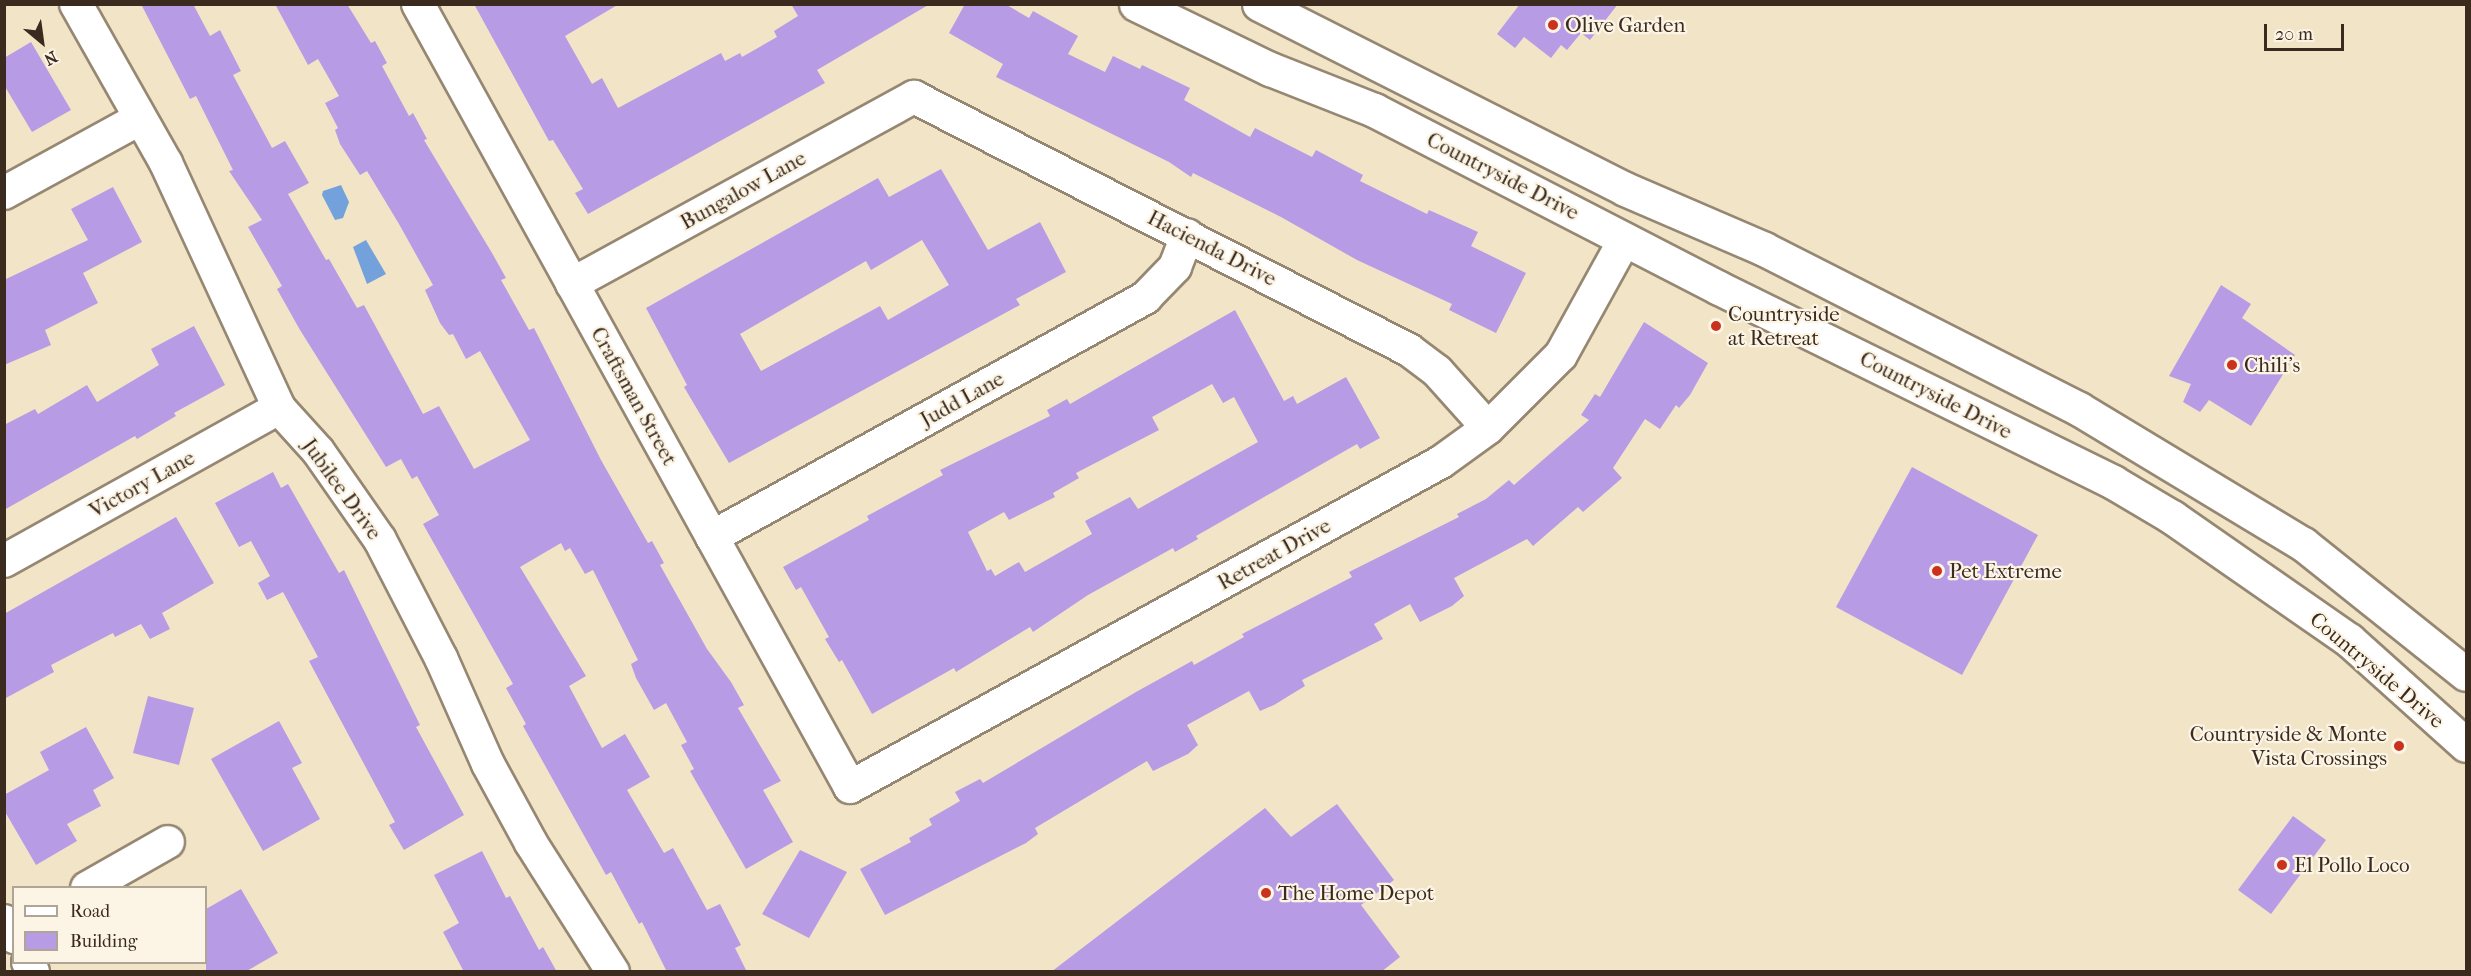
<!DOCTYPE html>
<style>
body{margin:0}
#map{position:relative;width:2471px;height:976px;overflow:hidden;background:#f2e4c7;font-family:"IM FELL French Canon",serif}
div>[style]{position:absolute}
.water>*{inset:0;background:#73a1dc}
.building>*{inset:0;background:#b89be5}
.roads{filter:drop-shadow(2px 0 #968772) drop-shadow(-2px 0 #968772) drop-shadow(0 2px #968772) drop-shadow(0 -2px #968772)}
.minor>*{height:32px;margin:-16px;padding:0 16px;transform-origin:16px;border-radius:16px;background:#fff}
.tertiary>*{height:33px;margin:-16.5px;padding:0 16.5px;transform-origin:16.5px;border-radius:16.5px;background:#fff}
.dots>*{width:16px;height:16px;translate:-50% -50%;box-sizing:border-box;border:3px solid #fcf5e5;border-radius:50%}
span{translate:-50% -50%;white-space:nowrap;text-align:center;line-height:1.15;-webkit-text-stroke:4.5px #fcf5e5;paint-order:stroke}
.poi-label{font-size:21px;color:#3b2a1e}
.left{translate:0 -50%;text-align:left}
.right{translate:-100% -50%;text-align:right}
.street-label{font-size:21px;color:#3b2a1e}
.frame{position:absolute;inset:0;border:6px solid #3b2a1e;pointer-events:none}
.legend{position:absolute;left:12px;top:886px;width:195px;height:78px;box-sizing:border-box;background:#fcf5e5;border:2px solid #afa495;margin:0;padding:8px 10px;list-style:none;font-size:18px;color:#3b2a1e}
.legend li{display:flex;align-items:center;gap:12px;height:30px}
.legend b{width:30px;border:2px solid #afa495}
.north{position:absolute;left:12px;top:12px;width:60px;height:60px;-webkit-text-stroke:4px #fcf5e5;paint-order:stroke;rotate:151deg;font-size:16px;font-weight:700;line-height:24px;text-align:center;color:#3b2a1e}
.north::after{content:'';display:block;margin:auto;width:21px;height:27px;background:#3b2a1e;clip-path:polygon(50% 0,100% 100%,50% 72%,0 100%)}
.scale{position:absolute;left:2264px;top:24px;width:80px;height:27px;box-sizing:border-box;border:3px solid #3b2a1e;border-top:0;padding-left:8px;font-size:18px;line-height:21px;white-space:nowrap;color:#3b2a1e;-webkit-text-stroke:4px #fcf5e5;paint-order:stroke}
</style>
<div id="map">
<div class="water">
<div style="clip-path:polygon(341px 185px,349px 202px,343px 218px,335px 220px,322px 195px,323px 191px)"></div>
<div style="clip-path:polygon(366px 240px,386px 274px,367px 284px,353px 247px)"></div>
</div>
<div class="building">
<div style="clip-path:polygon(141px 4px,193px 4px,210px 36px,220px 30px,241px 71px,233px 75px,272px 148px,285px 141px,309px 183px,288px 194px,326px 260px,329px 259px,357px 308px,364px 305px,423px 414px,439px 406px,474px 469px,530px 440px,480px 351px,466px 359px,453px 334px,449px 335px,440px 323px,425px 290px,433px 285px,399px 224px,367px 171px,360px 175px,340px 144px,335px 130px,338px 128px,325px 103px,339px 96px,318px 59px,308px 65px,275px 4px,347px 4px,371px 43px,375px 41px,387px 63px,382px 66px,409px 116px,413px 113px,427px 139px,424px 140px,492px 253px,506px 278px,501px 280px,529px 330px,534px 328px,601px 460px,648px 543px,652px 541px,664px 563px,660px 565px,707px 649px,731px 682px,744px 705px,738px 708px,781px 781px,763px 790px,793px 842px,746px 869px,690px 771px,694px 769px,681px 745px,687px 742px,666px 703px,654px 710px,636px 678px,631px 664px,638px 660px,593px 570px,585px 574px,570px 548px,565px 551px,561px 543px,520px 567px,586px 676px,569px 686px,602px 748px,625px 734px,650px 777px,627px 790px,664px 853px,673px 848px,707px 910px,720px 904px,741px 945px,735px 948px,747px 972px,667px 972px,642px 922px,639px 924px,611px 872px,606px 875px,523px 726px,526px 724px,506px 688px,513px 684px,423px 524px,439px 515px,417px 476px,412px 479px,401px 459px,386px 467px,300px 330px,277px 289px,282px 286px,248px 227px,262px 220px,229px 171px,233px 170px,196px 96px,190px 99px)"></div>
<div style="clip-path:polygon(474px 4px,619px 4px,565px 36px,592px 84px,602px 78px,618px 108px,721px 53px,725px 61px,740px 53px,742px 57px,777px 37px,774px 31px,798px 16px,791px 4px,930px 4px,817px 70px,825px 83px,588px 214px,575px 193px,583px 189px,553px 140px,549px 141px)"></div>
<div style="clip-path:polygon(965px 4px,1005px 4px,1029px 18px,1033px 11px,1078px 36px,1068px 54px,1105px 72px,1113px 56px,1140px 69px,1142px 65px,1190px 88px,1184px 100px,1250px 137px,1255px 128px,1312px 157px,1316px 150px,1363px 175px,1360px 181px,1427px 214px,1429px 210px,1478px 232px,1471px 246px,1526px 273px,1496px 333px,1449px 310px,1452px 304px,1357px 260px,1281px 217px,1193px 173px,1191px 177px,1169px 162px,996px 77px,1003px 64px,949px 33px)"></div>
<div style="clip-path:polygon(1520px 4px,1618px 4px,1590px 40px,1581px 33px,1567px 50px,1561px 45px,1551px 58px,1524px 37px,1515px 48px,1497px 34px)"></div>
<div style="clip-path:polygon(31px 42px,71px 110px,32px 132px,4px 85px,4px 58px)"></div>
<div style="clip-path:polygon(evenodd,941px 169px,988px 250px,1040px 222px,1066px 272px,1016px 299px,1020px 305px,729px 463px,684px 387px,687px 385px,646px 308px,878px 178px,889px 197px,941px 169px,922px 240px,949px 285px,888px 320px,880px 306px,761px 371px,740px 334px,866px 261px,871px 270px,922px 240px)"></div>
<div style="clip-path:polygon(113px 187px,142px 242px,83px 273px,98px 303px,45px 330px,51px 345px,4px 365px,4px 280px,88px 240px,71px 209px)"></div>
<div style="clip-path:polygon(2221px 285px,2251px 304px,2242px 318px,2295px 355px,2251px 426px,2209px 400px,2200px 412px,2183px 402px,2191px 384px,2169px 376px)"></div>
<div style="clip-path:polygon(evenodd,1235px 310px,1284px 401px,1293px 396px,1297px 404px,1346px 377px,1380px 438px,1360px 449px,1357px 444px,1196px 536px,1198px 539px,1175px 552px,1173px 548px,1088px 595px,1033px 632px,1030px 627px,956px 672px,954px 668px,872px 714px,842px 660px,839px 662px,825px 639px,829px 637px,801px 587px,796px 590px,783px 567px,869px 520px,867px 516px,943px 475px,940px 470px,1050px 416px,1047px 410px,1067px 399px,1070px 404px,1235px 310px,1212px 384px,1223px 403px,1234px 397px,1258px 442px,1138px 509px,1130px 497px,1085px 521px,1092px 534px,1025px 572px,1019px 562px,995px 576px,991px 569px,987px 571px,968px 532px,1004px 512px,1009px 520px,1055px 497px,1053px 493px,1079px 478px,1076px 473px,1159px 430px,1152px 417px,1212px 384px)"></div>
<div style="clip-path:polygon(1644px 322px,1708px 363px,1690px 395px,1679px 408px,1676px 405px,1660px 429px,1645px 419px,1613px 468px,1622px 478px,1583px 512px,1578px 507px,1533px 546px,1527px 539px,1454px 578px,1464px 596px,1452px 606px,1420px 622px,1410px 604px,1374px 624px,1383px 639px,1302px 680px,1305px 686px,1274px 705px,1260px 711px,1249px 691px,1187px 725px,1198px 745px,1188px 754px,1153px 771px,1147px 761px,1035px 828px,1038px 834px,1026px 843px,885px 915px,860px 869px,911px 842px,909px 838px,932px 825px,929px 819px,960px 801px,955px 792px,980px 779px,983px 783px,1136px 692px,1192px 661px,1194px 665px,1244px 637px,1242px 634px,1352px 577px,1349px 572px,1459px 517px,1457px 514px,1486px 499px,1509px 480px,1514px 485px,1589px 420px,1581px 415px,1595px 394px,1600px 397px)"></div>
<div style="clip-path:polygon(194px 326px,225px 385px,174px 413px,176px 416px,137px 439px,135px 436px,4px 510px,4px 425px,35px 409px,38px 414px,87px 385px,97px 402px,159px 365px,151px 349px)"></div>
<div style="clip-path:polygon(1912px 467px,2038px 535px,1962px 675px,1836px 607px)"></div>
<div style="clip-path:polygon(273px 472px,281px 488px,288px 484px,339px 573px,344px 570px,420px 725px,416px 727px,464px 815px,404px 850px,389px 825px,395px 822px,309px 661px,318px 657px,283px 592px,267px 600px,258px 583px,270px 576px,251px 541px,239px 547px,215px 503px)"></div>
<div style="clip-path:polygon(176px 517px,214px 583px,162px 613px,170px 629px,150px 639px,141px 624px,115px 637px,113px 633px,51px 665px,54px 672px,4px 699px,4px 614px)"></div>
<div style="clip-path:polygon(148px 696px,194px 708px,179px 765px,133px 753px)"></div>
<div style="clip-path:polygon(279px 721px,302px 763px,292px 768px,320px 819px,263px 851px,211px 759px)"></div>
<div style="clip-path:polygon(86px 727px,114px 778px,93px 790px,101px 806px,67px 824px,77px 841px,36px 865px,4px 810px,4px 795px,49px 770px,40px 752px)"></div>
<div style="clip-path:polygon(1337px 804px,1394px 880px,1361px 905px,1400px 957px,1381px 972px,1051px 972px,1265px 808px,1291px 837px)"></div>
<div style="clip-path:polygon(2293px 816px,2326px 840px,2271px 914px,2238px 890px)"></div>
<div style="clip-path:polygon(800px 850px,847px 872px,809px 938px,762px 914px)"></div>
<div style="clip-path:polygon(482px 851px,506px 898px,510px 896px,539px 950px,543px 947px,557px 972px,464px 972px,443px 932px,459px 923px,434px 875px)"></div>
<div style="clip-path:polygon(241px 889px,278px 953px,245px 972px,206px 972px,206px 909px)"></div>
</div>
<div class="roads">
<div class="minor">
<div style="left:76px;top:4px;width:183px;rotate:60.5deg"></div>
<div style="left:166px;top:163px;width:270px;rotate:65.2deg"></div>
<div style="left:279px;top:408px;width:58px;rotate:47.8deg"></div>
<div style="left:318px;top:451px;width:108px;rotate:55.1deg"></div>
<div style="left:380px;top:540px;width:133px;rotate:62.7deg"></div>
<div style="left:441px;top:658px;width:116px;rotate:66.1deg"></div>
<div style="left:488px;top:764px;width:90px;rotate:61.4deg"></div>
<div style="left:531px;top:843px;width:153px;rotate:57.6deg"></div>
<div style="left:418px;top:4px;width:894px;rotate:61.11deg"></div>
<div style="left:850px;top:787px;width:674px;rotate:-28.81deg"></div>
<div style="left:1441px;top:462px;width:58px;rotate:-35.9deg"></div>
<div style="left:1488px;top:428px;width:103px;rotate:-45deg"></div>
<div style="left:1561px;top:355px;width:132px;rotate:-61.1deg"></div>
<div style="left:4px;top:193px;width:154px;rotate:-28.7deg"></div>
<div style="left:572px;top:284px;width:390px;rotate:-28.7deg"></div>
<div style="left:914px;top:97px;width:556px;rotate:27.07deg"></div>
<div style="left:1409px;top:350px;width:35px;rotate:37deg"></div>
<div style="left:1437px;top:371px;width:76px;rotate:48.2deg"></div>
<div style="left:712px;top:537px;width:496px;rotate:-28.9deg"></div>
<div style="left:1146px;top:297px;width:42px;rotate:-46deg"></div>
<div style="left:1175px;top:267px;width:34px;rotate:-69deg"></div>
<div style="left:4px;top:561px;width:315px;rotate:-29.1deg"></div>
<div style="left:87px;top:888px;width:93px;rotate:-29.6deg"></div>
<div style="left:4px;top:921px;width:19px;rotate:58deg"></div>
<div style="left:28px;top:962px;width:11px;rotate:63deg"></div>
</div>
<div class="tertiary">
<div style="left:1136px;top:4px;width:149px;rotate:25.9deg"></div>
<div style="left:1270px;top:69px;width:112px;rotate:21.5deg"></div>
<div style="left:1374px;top:110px;width:388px;rotate:27.3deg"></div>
<div style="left:1719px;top:288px;width:439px;rotate:26.2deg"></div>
<div style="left:2113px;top:482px;width:69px;rotate:30.7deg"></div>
<div style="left:2172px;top:517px;width:216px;rotate:34.8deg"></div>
<div style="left:2349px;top:640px;width:157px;rotate:41.9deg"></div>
<div style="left:1259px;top:4px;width:410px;rotate:26.8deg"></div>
<div style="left:1625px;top:189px;width:151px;rotate:23.3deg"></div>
<div style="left:1764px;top:249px;width:353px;rotate:26.9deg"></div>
<div style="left:2079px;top:409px;width:262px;rotate:31.1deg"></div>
<div style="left:2303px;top:544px;width:208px;rotate:38.6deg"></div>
</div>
</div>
<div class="dots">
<div style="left:1553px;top:25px;background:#c8321e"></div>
<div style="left:1716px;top:326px;background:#c8321e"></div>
<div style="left:2232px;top:365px;background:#c8321e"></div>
<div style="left:1937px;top:571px;background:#c8321e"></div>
<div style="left:2399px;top:746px;background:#c8321e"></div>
<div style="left:2282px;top:865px;background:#c8321e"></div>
<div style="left:1266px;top:893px;background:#c8321e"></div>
</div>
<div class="poi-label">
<span class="left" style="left:1565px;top:25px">Olive Garden</span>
<span class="left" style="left:1728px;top:326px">Countryside<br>at Retreat</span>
<span class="left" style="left:2244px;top:365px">Chili's</span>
<span class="left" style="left:1949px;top:571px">Pet Extreme</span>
<span class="right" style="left:2387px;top:746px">Countryside &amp; Monte<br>Vista Crossings</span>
<span class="left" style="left:2294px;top:865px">El Pollo Loco</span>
<span class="left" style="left:1278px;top:893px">The Home Depot</span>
</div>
<div class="street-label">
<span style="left:1503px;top:176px;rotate:27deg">Countryside Drive</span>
<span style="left:743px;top:190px;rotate:-29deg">Bungalow Lane</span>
<span style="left:1212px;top:248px;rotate:27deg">Hacienda Drive</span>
<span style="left:1936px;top:395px;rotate:27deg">Countryside Drive</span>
<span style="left:634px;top:396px;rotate:61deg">Craftsman Street</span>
<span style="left:962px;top:399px;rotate:-29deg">Judd Lane</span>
<span style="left:142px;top:484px;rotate:-29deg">Victory Lane</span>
<span style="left:342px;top:489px;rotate:54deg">Jubilee Drive</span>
<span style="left:1274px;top:554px;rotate:-29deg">Retreat Drive</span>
<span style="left:2377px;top:670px;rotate:40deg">Countryside Drive</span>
</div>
<div class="frame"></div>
<ul class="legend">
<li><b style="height:8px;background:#fff"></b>Road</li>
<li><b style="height:16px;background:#b89be5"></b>Building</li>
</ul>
<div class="north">N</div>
<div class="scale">20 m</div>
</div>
